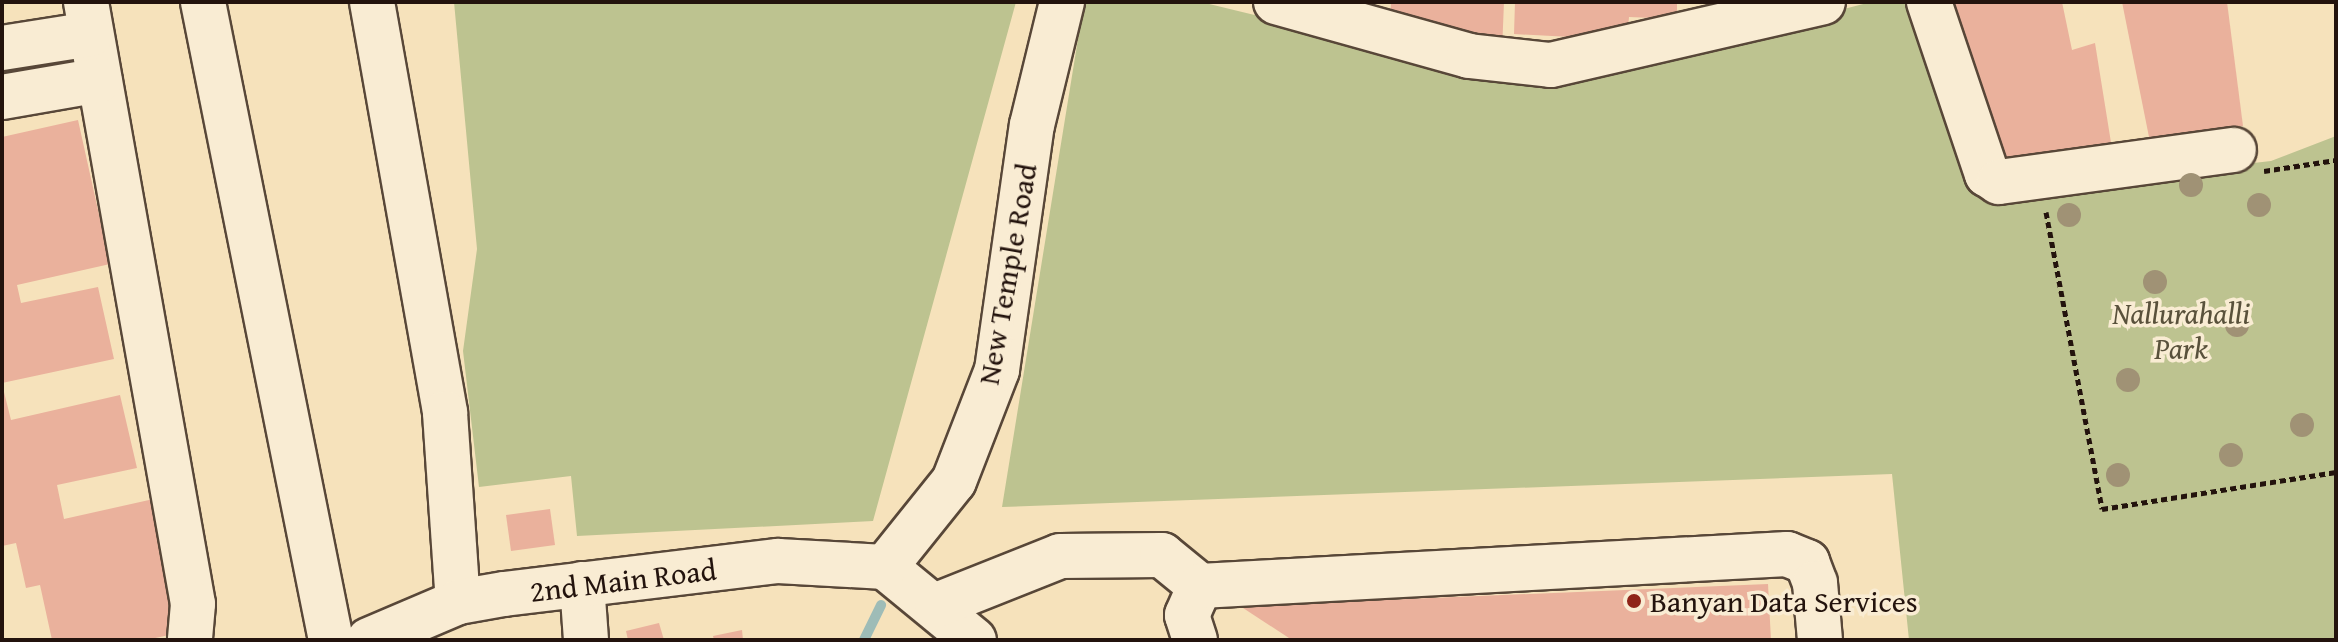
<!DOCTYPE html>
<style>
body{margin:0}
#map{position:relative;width:2338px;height:642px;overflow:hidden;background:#f6e2bb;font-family:"Gentium Book Plus",serif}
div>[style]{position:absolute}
.green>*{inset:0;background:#bdc390}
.stream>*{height:10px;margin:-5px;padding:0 5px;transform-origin:5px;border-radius:5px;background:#9ebcb7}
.building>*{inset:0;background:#eab19c}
.path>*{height:5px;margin-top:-2.5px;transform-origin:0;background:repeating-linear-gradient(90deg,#23130d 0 6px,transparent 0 10px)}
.roads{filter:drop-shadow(2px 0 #584738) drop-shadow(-2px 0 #584738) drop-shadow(0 2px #584738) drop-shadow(0 -2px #584738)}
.minor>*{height:44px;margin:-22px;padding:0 22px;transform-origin:22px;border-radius:22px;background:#f9ecd3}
.trees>*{width:24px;height:24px;margin:-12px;border-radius:50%;background:#a09275}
.dots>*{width:22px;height:22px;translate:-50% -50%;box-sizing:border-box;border:4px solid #f9ecd3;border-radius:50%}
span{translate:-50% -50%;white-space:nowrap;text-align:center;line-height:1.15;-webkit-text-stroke:7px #f9ecd3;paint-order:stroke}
.street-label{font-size:30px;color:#23130d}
.park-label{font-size:30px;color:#59513b;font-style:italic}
.poi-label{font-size:30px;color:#23130d}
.left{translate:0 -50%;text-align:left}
.frame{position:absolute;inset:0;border:4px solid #23130d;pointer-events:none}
</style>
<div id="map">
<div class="green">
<div style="clip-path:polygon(454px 2px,1016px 2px,873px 521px,577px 536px,571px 476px,479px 487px,463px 351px,477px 249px)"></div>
<div style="clip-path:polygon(1084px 2px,1201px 2px,1545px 86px,1871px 2px,1908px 2px,1982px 194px,2271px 161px,2336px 136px,2336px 640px,1909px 640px,1892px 474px,1002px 507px)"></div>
</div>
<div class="stream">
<div style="left:864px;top:640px;width:39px;rotate:-64deg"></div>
</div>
<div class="building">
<div style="clip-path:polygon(1391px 2px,1504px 2px,1502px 51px,1458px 49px,1457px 29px,1390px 22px)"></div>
<div style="clip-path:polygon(1515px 2px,1677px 2px,1677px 19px,1629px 17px,1627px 40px,1514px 34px)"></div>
<div style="clip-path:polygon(1941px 2px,2062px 2px,2072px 50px,2095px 43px,2113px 155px,2004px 177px)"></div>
<div style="clip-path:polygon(2122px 2px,2227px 2px,2243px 126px,2150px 142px)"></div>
<div style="clip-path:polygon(78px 120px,110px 264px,17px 285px,21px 303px,98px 287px,114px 359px,2px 383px,2px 137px)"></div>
<div style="clip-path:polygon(2px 384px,11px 420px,120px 395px,137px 468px,57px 485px,64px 519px,158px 498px,188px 631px,146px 640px,52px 640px,40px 585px,26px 588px,16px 543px,2px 546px)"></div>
<div style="clip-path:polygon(550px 509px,555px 545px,511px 551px,506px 515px)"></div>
<div style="clip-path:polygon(1768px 584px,1771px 640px,1292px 640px,1240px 606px)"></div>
<div style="clip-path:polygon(659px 623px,664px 640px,628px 640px,626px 631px)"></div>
<div style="clip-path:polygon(742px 630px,743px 640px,714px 640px,713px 636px)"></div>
</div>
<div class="path">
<div style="left:2264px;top:171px;width:73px;rotate:-8.7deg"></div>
<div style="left:2046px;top:212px;width:302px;rotate:79.3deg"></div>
<div style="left:2102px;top:509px;width:237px;rotate:-9deg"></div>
</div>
<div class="roads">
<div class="minor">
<div style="left:86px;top:2px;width:611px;rotate:79.92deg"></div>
<div style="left:193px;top:604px;width:36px;rotate:95deg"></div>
<div style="left:203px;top:2px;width:651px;rotate:78.66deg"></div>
<div style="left:372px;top:2px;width:417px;rotate:79.9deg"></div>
<div style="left:445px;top:413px;width:189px;rotate:86.1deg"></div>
<div style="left:1276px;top:2px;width:200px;rotate:15.6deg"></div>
<div style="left:1469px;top:56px;width:82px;rotate:6.3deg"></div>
<div style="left:1551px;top:65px;width:279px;rotate:-13deg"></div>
<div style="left:1929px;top:2px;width:182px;rotate:71.4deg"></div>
<div style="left:1987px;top:174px;width:14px;rotate:34deg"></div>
<div style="left:1999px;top:182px;width:237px;rotate:-7.8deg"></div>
<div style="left:2px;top:48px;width:90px;rotate:-8.9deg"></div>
<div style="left:2px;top:97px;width:99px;rotate:-9.8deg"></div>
<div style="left:885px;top:567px;width:110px;rotate:-51.3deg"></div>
<div style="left:954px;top:481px;width:119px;rotate:-68.8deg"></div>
<div style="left:997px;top:370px;width:247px;rotate:-81.9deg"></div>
<div style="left:1032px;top:125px;width:127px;rotate:-76.3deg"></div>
<div style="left:885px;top:567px;width:115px;rotate:39.4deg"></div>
<div style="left:582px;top:584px;width:56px;rotate:85.9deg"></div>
<div style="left:937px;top:605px;width:132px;rotate:-21.7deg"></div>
<div style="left:1060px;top:556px;width:102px;rotate:-0.6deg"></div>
<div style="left:1162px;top:555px;width:49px;rotate:39.2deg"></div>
<div style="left:369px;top:640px;width:97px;rotate:-23.1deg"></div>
<div style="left:458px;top:602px;width:47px;rotate:-9.9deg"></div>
<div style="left:504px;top:594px;width:276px;rotate:-6.9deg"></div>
<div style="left:778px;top:561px;width:107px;rotate:3.2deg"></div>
<div style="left:1195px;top:640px;width:26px;rotate:-108deg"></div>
<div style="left:1187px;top:615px;width:32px;rotate:-66deg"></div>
<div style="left:1200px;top:586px;width:588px;rotate:-3.12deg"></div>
<div style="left:1787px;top:554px;width:22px;rotate:22deg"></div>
<div style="left:1807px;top:562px;width:22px;rotate:69deg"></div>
<div style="left:1815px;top:583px;width:57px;rotate:85deg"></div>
</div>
</div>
<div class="trees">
<div style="left:2191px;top:185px"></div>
<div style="left:2259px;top:205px"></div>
<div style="left:2069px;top:215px"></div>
<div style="left:2155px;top:282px"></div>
<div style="left:2237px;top:325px"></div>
<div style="left:2128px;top:380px"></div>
<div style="left:2302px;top:425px"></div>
<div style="left:2231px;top:455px"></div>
<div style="left:2118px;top:475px"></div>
</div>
<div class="dots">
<div style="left:1634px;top:601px;background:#8f2418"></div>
</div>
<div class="street-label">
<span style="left:1007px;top:274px;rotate:-80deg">New Temple Road</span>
<span style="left:623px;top:580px;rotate:-7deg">2nd Main Road</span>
</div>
<div class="park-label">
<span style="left:2181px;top:330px">Nallurahalli<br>Park</span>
</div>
<div class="poi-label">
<span class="left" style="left:1650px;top:601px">Banyan Data Services</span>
</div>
<div class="frame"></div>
</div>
